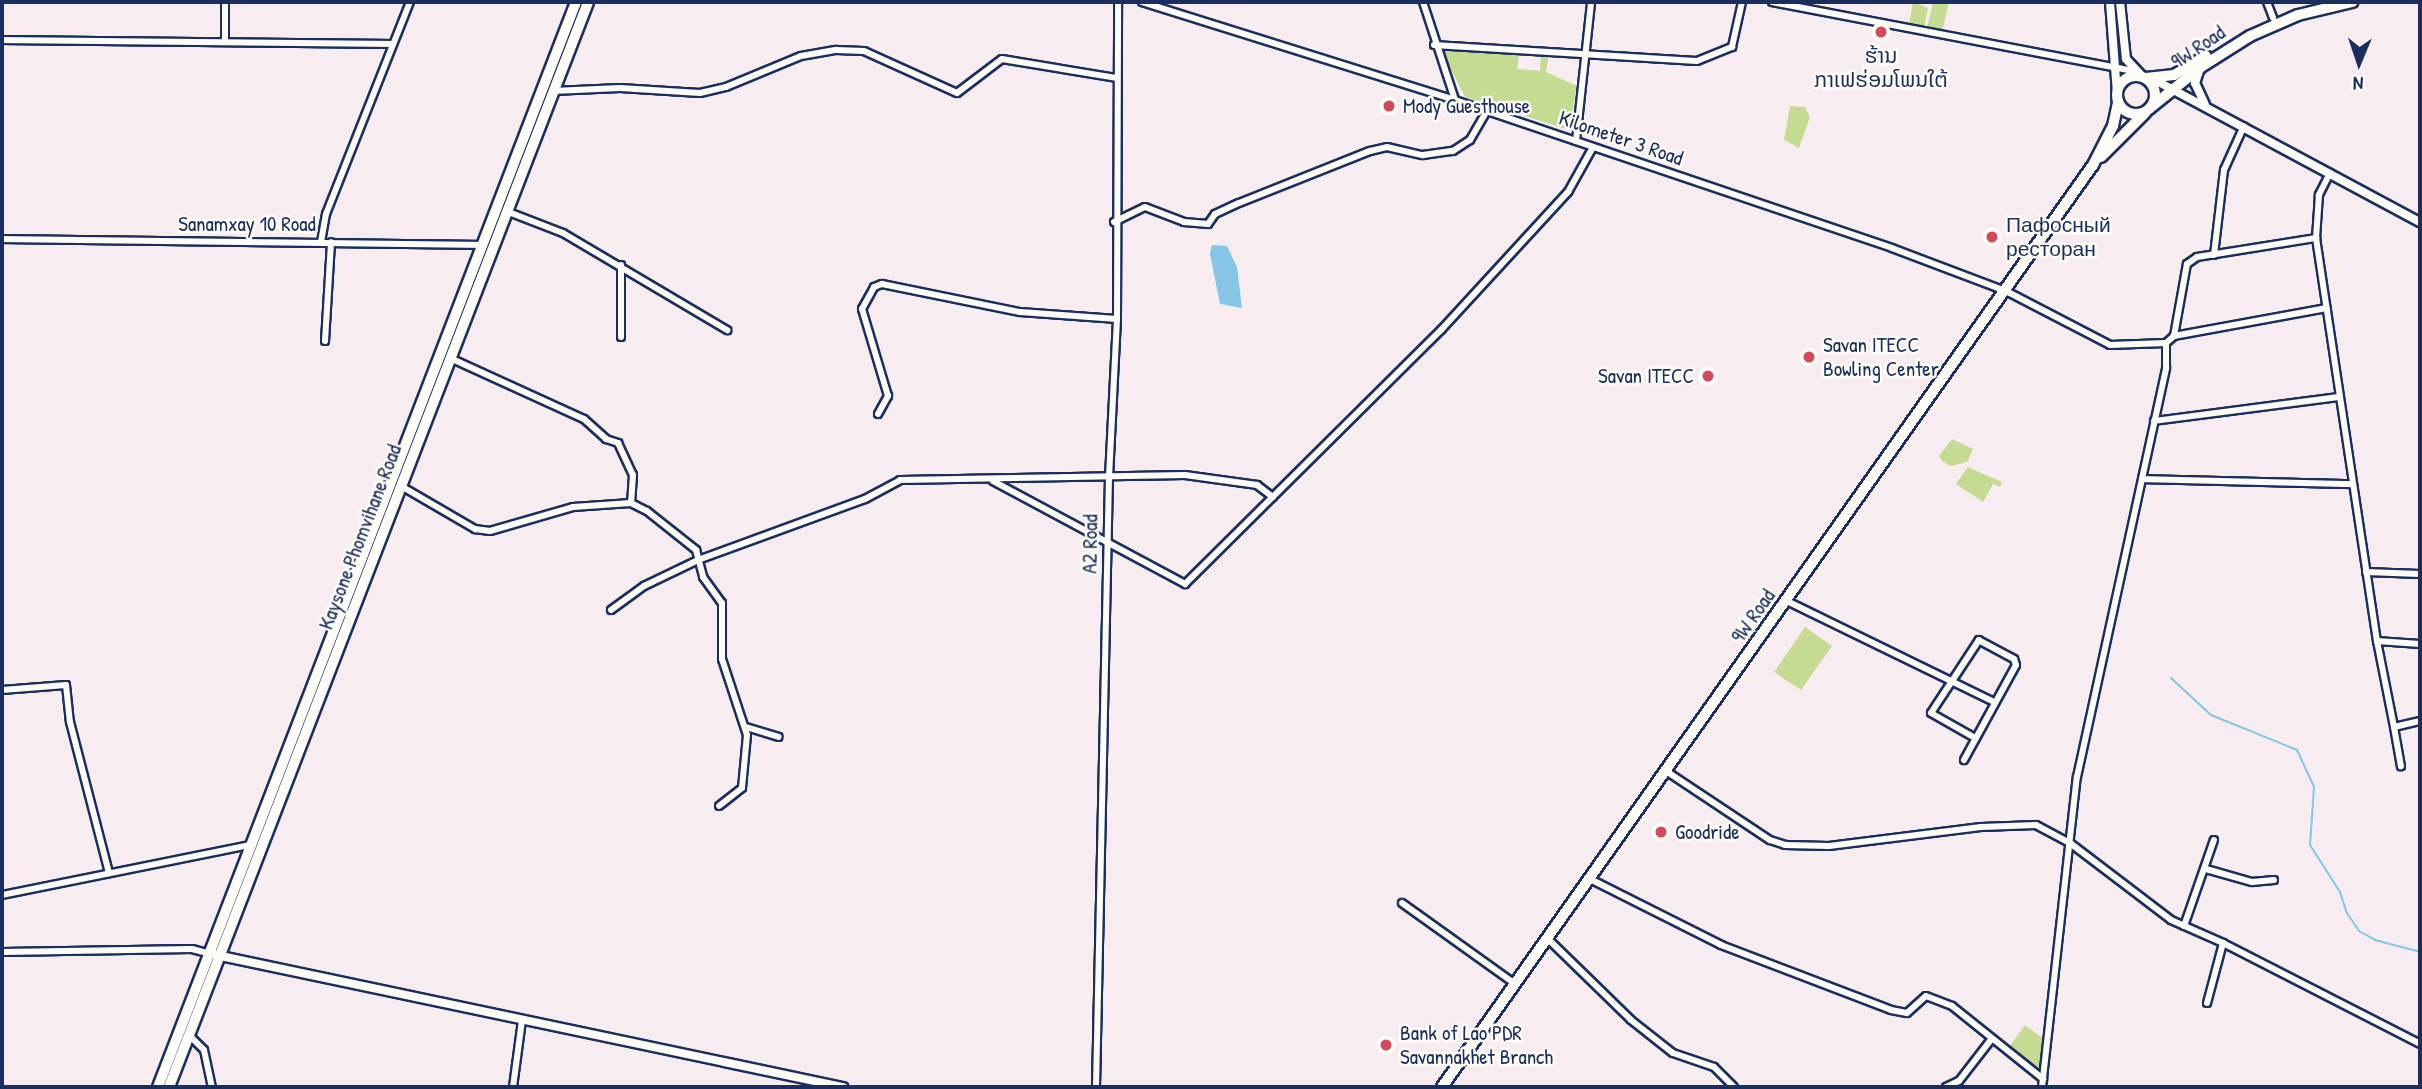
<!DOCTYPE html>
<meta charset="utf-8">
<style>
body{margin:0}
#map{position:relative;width:2422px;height:1089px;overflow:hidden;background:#f7edf0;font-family:"Patrick Hand","Noto Sans Lao",sans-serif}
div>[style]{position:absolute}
.green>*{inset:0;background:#c5db91}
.water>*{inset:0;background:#85c6e6}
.stream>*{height:2px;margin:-1px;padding:0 1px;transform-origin:1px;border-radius:1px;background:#85c6e6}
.roads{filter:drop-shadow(2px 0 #1b2f5e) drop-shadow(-2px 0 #1b2f5e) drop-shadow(0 2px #1b2f5e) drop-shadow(0 -2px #1b2f5e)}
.minor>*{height:6px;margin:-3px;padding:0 3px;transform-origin:3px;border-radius:3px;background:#fdfcf7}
.tertiary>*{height:8px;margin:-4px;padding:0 4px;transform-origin:4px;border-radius:4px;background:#fdfcf7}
.primary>*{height:10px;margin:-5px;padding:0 5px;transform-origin:5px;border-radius:5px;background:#fdfcf7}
.primary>.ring{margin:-5px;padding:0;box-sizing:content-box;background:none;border:10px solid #fdfcf7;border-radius:50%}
.trunk>*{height:10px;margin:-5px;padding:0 5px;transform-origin:5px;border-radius:5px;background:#fdfcf7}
.dots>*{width:19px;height:19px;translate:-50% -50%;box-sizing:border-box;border:4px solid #fdfcf7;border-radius:50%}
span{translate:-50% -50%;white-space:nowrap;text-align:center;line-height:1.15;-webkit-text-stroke:5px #fdfcf7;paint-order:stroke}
.street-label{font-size:21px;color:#1b2f5e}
.poi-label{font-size:21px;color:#1b2f5e}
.left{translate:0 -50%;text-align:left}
.right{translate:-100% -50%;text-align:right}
.frame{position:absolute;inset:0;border:4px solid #1b2f5e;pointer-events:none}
.north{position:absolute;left:2324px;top:28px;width:70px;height:70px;-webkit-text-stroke:5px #fdfcf7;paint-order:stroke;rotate:182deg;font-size:19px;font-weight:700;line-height:28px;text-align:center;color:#1b2f5e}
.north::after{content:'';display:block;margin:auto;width:24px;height:32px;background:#1b2f5e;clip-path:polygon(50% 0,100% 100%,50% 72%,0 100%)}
</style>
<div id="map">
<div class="green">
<div style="clip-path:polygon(1913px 2px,1928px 8px,1924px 28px,1909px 25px)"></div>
<div style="clip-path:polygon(1949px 2px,1942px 32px,1927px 28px,1933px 3px)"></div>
<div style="clip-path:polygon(evenodd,1455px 50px,1549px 55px,1546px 72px,1577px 86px,1569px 130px,1465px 97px,1444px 56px,1445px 51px,1455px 50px,1519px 55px,1541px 57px,1540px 71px,1517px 69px,1519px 55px)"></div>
<div style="clip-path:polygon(1790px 106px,1805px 107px,1810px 117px,1799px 148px,1784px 140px)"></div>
<div style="clip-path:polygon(1952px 439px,1973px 449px,1967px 462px,1951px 466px,1942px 461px,1939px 456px)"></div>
<div style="clip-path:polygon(1968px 467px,2002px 482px,2000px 487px,1993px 484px,1983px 502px,1956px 484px)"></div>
<div style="clip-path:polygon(1805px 627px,1832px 646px,1801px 690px,1774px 672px)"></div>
<div style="clip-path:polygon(2025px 1025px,2045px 1040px,2042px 1070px,2010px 1046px)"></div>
</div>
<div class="water">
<div style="clip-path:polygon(1212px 245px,1227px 246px,1237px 267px,1242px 308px,1220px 304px,1210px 254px)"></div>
</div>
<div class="stream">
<div style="left:2171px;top:678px;width:54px;rotate:42.8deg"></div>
<div style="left:2211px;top:715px;width:93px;rotate:22.1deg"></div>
<div style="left:2297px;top:750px;width:41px;rotate:65.3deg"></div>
<div style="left:2314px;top:787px;width:58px;rotate:93.9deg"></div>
<div style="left:2310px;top:845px;width:56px;rotate:57.4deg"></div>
<div style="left:2340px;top:892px;width:22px;rotate:72deg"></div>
<div style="left:2347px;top:913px;width:22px;rotate:56deg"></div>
<div style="left:2359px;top:931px;width:18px;rotate:29deg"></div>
<div style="left:2375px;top:940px;width:47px;rotate:14.9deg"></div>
</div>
<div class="roads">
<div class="minor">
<div style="left:1142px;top:2px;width:328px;rotate:17.4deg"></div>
<div style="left:1455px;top:100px;width:461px;rotate:18.7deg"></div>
<div style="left:1892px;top:248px;width:122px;rotate:20.7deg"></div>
<div style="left:2006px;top:291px;width:117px;rotate:27.4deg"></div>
<div style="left:2110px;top:345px;width:56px;rotate:-2deg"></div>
<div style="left:1423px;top:2px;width:103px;rotate:71.9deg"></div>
<div style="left:1772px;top:2px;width:368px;rotate:10.8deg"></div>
<div style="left:2267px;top:2px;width:17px;rotate:69deg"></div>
<div style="left:2px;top:40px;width:390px;rotate:0.6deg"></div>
<div style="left:225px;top:41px;width:39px;rotate:-90deg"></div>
<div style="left:1434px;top:45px;width:263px;rotate:3.5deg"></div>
<div style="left:1697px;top:61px;width:38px;rotate:-22deg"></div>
<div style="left:1732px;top:47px;width:46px;rotate:-77.5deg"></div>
<div style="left:553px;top:91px;width:67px;rotate:-2.6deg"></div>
<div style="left:620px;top:88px;width:80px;rotate:3.6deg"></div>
<div style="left:700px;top:93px;width:27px;rotate:-13deg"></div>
<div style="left:726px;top:87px;width:81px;rotate:-22.5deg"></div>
<div style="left:801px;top:56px;width:36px;rotate:-10deg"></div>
<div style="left:836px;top:50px;width:28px;rotate:2deg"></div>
<div style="left:864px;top:51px;width:102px;rotate:24.3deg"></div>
<div style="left:957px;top:93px;width:56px;rotate:-37.1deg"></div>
<div style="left:1002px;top:59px;width:117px;rotate:9.4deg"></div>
<div style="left:1576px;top:141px;width:140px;rotate:-83.8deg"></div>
<div style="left:2330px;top:173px;width:25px;rotate:117deg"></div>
<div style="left:2319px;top:195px;width:43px;rotate:94deg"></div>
<div style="left:2316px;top:238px;width:408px;rotate:81.4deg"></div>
<div style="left:2377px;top:641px;width:88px;rotate:78.8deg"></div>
<div style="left:2394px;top:727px;width:27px;rotate:-13deg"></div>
<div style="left:506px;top:211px;width:61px;rotate:21.1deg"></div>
<div style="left:563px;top:233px;width:191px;rotate:30.6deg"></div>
<div style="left:1114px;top:222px;width:34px;rotate:-26deg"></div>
<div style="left:1145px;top:207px;width:42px;rotate:21deg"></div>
<div style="left:1184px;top:222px;width:24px;rotate:5deg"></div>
<div style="left:1208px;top:224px;width:12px;rotate:-55deg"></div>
<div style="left:1215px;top:214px;width:26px;rotate:-25deg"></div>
<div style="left:1239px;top:203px;width:141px;rotate:-21.7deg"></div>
<div style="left:1370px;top:151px;width:17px;rotate:-13deg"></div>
<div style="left:1387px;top:147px;width:37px;rotate:13deg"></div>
<div style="left:1423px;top:155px;width:30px;rotate:-8deg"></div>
<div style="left:1453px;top:151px;width:20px;rotate:-33deg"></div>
<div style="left:1470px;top:140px;width:34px;rotate:-60deg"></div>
<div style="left:2px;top:239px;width:481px;rotate:0.7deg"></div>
<div style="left:321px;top:242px;width:28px;rotate:-80deg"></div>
<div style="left:326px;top:214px;width:228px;rotate:-68.4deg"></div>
<div style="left:2214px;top:255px;width:86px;rotate:-83.3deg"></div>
<div style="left:2224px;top:170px;width:48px;rotate:-65.6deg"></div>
<div style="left:2174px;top:336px;width:155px;rotate:-10.4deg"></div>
<div style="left:621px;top:337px;width:72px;rotate:-90deg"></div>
<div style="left:325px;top:341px;width:99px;rotate:-86.5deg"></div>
<div style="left:450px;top:358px;width:147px;rotate:24.5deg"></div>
<div style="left:584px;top:419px;width:30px;rotate:42deg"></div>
<div style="left:606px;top:439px;width:13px;rotate:18deg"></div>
<div style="left:618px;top:443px;width:35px;rotate:65deg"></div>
<div style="left:633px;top:475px;width:28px;rotate:94deg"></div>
<div style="left:878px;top:414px;width:21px;rotate:-61deg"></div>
<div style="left:888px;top:396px;width:91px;rotate:-106.6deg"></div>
<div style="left:862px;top:309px;width:25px;rotate:-61deg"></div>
<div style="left:874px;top:287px;width:9px;rotate:-21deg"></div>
<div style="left:882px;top:284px;width:141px;rotate:11.5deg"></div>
<div style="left:1020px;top:312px;width:97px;rotate:4.1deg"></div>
<div style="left:2154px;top:421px;width:187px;rotate:-7.4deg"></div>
<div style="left:2142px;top:479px;width:210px;rotate:1.4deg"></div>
<div style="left:993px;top:481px;width:218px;rotate:28.2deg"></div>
<div style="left:1185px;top:584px;width:361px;rotate:-44.8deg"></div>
<div style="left:1441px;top:330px;width:188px;rotate:-47.4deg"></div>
<div style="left:1568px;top:192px;width:51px;rotate:-60.9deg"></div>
<div style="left:401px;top:486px;width:86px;rotate:30.2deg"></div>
<div style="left:475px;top:529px;width:15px;rotate:8deg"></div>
<div style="left:490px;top:531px;width:86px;rotate:-16.1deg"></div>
<div style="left:573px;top:507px;width:58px;rotate:-3.9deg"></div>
<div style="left:631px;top:503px;width:18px;rotate:27deg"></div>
<div style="left:647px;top:511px;width:63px;rotate:38.5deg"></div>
<div style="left:696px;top:550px;width:28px;rotate:75deg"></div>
<div style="left:703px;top:577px;width:32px;rotate:54deg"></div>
<div style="left:722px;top:603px;width:56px;rotate:90deg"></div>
<div style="left:722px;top:659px;width:80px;rotate:71.8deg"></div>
<div style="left:747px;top:735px;width:53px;rotate:95.4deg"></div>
<div style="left:742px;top:788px;width:29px;rotate:142deg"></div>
<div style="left:2366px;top:572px;width:54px;rotate:2.1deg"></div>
<div style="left:1787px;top:601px;width:230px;rotate:26deg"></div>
<div style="left:611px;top:610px;width:41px;rotate:-36deg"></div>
<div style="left:644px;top:586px;width:60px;rotate:-25.7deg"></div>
<div style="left:698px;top:560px;width:178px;rotate:-20.1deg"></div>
<div style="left:865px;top:499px;width:40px;rotate:-28deg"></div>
<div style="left:900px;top:480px;width:285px;rotate:-1deg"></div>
<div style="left:1185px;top:475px;width:73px;rotate:7.9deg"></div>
<div style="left:1257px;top:485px;width:20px;rotate:37deg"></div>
<div style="left:2377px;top:641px;width:43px;rotate:4deg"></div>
<div style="left:2px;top:690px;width:64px;rotate:-4.5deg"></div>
<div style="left:66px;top:685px;width:37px;rotate:84deg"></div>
<div style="left:70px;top:722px;width:156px;rotate:75.5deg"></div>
<div style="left:746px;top:727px;width:34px;rotate:17deg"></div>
<div style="left:2394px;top:727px;width:40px;rotate:80deg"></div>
<div style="left:1964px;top:760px;width:108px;rotate:-61.3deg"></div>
<div style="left:2016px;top:665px;width:6px;rotate:-108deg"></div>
<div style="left:2014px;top:659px;width:40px;rotate:-152deg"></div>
<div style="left:1979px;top:640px;width:87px;rotate:123.3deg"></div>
<div style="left:1931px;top:713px;width:51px;rotate:29.6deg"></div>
<div style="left:1666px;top:771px;width:125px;rotate:33.6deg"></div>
<div style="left:1770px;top:840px;width:16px;rotate:18deg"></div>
<div style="left:1785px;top:845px;width:44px;rotate:1.3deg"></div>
<div style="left:1829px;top:846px;width:153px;rotate:-7.1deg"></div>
<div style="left:1981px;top:827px;width:55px;rotate:-2.1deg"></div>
<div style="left:2036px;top:825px;width:38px;rotate:28deg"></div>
<div style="left:2070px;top:843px;width:127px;rotate:37.3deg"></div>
<div style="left:2171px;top:920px;width:57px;rotate:23.9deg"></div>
<div style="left:2223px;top:943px;width:62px;rotate:104.9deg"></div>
<div style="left:2206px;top:869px;width:48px;rotate:15.8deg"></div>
<div style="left:2252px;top:882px;width:22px;rotate:-5deg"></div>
<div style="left:1590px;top:879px;width:147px;rotate:26.7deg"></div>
<div style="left:1721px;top:945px;width:182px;rotate:20.9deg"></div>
<div style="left:1891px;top:1010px;width:16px;rotate:11deg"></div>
<div style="left:1907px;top:1013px;width:25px;rotate:-42deg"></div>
<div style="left:1926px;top:996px;width:28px;rotate:21deg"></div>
<div style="left:1952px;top:1006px;width:117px;rotate:38.7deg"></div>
<div style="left:2px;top:895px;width:253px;rotate:-11.4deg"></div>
<div style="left:1402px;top:903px;width:139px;rotate:35.6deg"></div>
<div style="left:2184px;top:926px;width:91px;rotate:-70.8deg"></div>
<div style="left:1547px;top:938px;width:117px;rotate:44.3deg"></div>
<div style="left:1631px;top:1020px;width:53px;rotate:38.2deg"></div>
<div style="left:1673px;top:1053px;width:43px;rotate:18.9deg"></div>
<div style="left:1714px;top:1067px;width:28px;rotate:45deg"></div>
<div style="left:2223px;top:943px;width:221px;rotate:27.1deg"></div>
<div style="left:2px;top:952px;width:190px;rotate:-0.9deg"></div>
<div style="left:192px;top:949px;width:16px;rotate:15deg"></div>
<div style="left:189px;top:1035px;width:21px;rotate:45deg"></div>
<div style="left:204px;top:1050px;width:38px;rotate:78deg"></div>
<div style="left:513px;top:1087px;width:68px;rotate:-82.3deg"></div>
<div style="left:1096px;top:1087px;width:610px;rotate:-88.78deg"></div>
<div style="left:1109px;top:477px;width:158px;rotate:-87.1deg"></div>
<div style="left:1117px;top:319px;width:317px;rotate:-89.8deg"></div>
<div style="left:1946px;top:1087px;width:14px;rotate:-25deg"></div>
<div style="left:1959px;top:1081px;width:51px;rotate:-52.2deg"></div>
<div style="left:2042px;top:1087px;width:312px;rotate:-83.6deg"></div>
<div style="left:2077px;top:777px;width:419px;rotate:-77.7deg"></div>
<div style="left:2166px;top:368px;width:25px;rotate:-90deg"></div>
<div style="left:2166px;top:343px;width:11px;rotate:-41deg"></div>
<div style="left:2174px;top:336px;width:73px;rotate:-79.8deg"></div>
<div style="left:2187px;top:264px;width:12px;rotate:-35deg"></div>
<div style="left:2197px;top:257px;width:121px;rotate:-9.1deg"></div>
</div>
<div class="tertiary">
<div style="left:2110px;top:2px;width:90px;rotate:85.6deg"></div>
<div style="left:2120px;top:2px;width:57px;rotate:84deg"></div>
<div style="left:2126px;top:59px;width:25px;rotate:47deg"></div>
<div style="left:2200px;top:68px;width:16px;rotate:108deg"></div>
<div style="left:2195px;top:83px;width:23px;rotate:65deg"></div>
<div style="left:2153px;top:79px;width:303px;rotate:28.2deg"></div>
<div style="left:216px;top:955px;width:641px;rotate:11.89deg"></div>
</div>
<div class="primary">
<div class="ring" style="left:2117px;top:76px;width:28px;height:28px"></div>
<div style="left:2146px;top:78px;width:28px;rotate:-6deg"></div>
<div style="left:2174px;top:75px;width:37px;rotate:-31deg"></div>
<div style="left:2150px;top:108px;width:65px;rotate:-38.8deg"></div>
<div style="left:2201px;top:67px;width:58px;rotate:-32.3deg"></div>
<div style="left:2250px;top:36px;width:52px;rotate:-23.6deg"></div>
<div style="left:2298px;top:15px;width:56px;rotate:-13.5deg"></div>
<div style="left:2101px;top:157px;width:62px;rotate:-45deg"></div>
<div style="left:1442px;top:1087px;width:1129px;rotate:-54.78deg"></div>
<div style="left:2093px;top:165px;width:44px;rotate:-62.9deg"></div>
<div style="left:2113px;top:126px;width:25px;rotate:-78deg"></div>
</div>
<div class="trunk">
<div style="left:158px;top:1087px;width:1163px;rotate:-68.93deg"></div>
<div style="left:169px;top:1087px;width:1163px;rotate:-68.88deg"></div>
</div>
</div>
<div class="dots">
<div style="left:1881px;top:32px;background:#d1495b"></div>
<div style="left:1389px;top:106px;background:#d1495b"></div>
<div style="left:1992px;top:237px;background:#d1495b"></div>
<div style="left:1809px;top:357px;background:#d1495b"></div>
<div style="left:1708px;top:376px;background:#d1495b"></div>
<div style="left:1661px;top:832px;background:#d1495b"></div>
<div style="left:1386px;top:1045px;background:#d1495b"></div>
</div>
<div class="street-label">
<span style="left:2198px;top:47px;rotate:-34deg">9W Road</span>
<span style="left:1621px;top:138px;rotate:19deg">Kilometer 3 Road</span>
<span style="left:247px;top:224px">Sanamxay 10 Road</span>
<span style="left:360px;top:537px;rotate:-69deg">Kaysone Phomvihane Road</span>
<span style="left:1090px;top:544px;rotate:-89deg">A2 Road</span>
<span style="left:1753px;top:616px;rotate:-55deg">9W Road</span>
</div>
<div class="poi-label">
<span style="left:1881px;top:68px">ຮ້ານ<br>ກາເຟຮ່ອມໂພນໃຕ້</span>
<span class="left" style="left:1403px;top:106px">Mody Guesthouse</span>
<span class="left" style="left:2006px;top:237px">Пафосный<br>ресторан</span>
<span class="left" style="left:1823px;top:357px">Savan ITECC<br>Bowling Center</span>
<span class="right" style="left:1694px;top:376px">Savan ITECC</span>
<span class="left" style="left:1675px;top:832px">Goodride</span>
<span class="left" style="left:1400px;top:1045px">Bank of Lao PDR<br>Savannakhet Branch</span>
</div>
<div class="frame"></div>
<div class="north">N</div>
</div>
